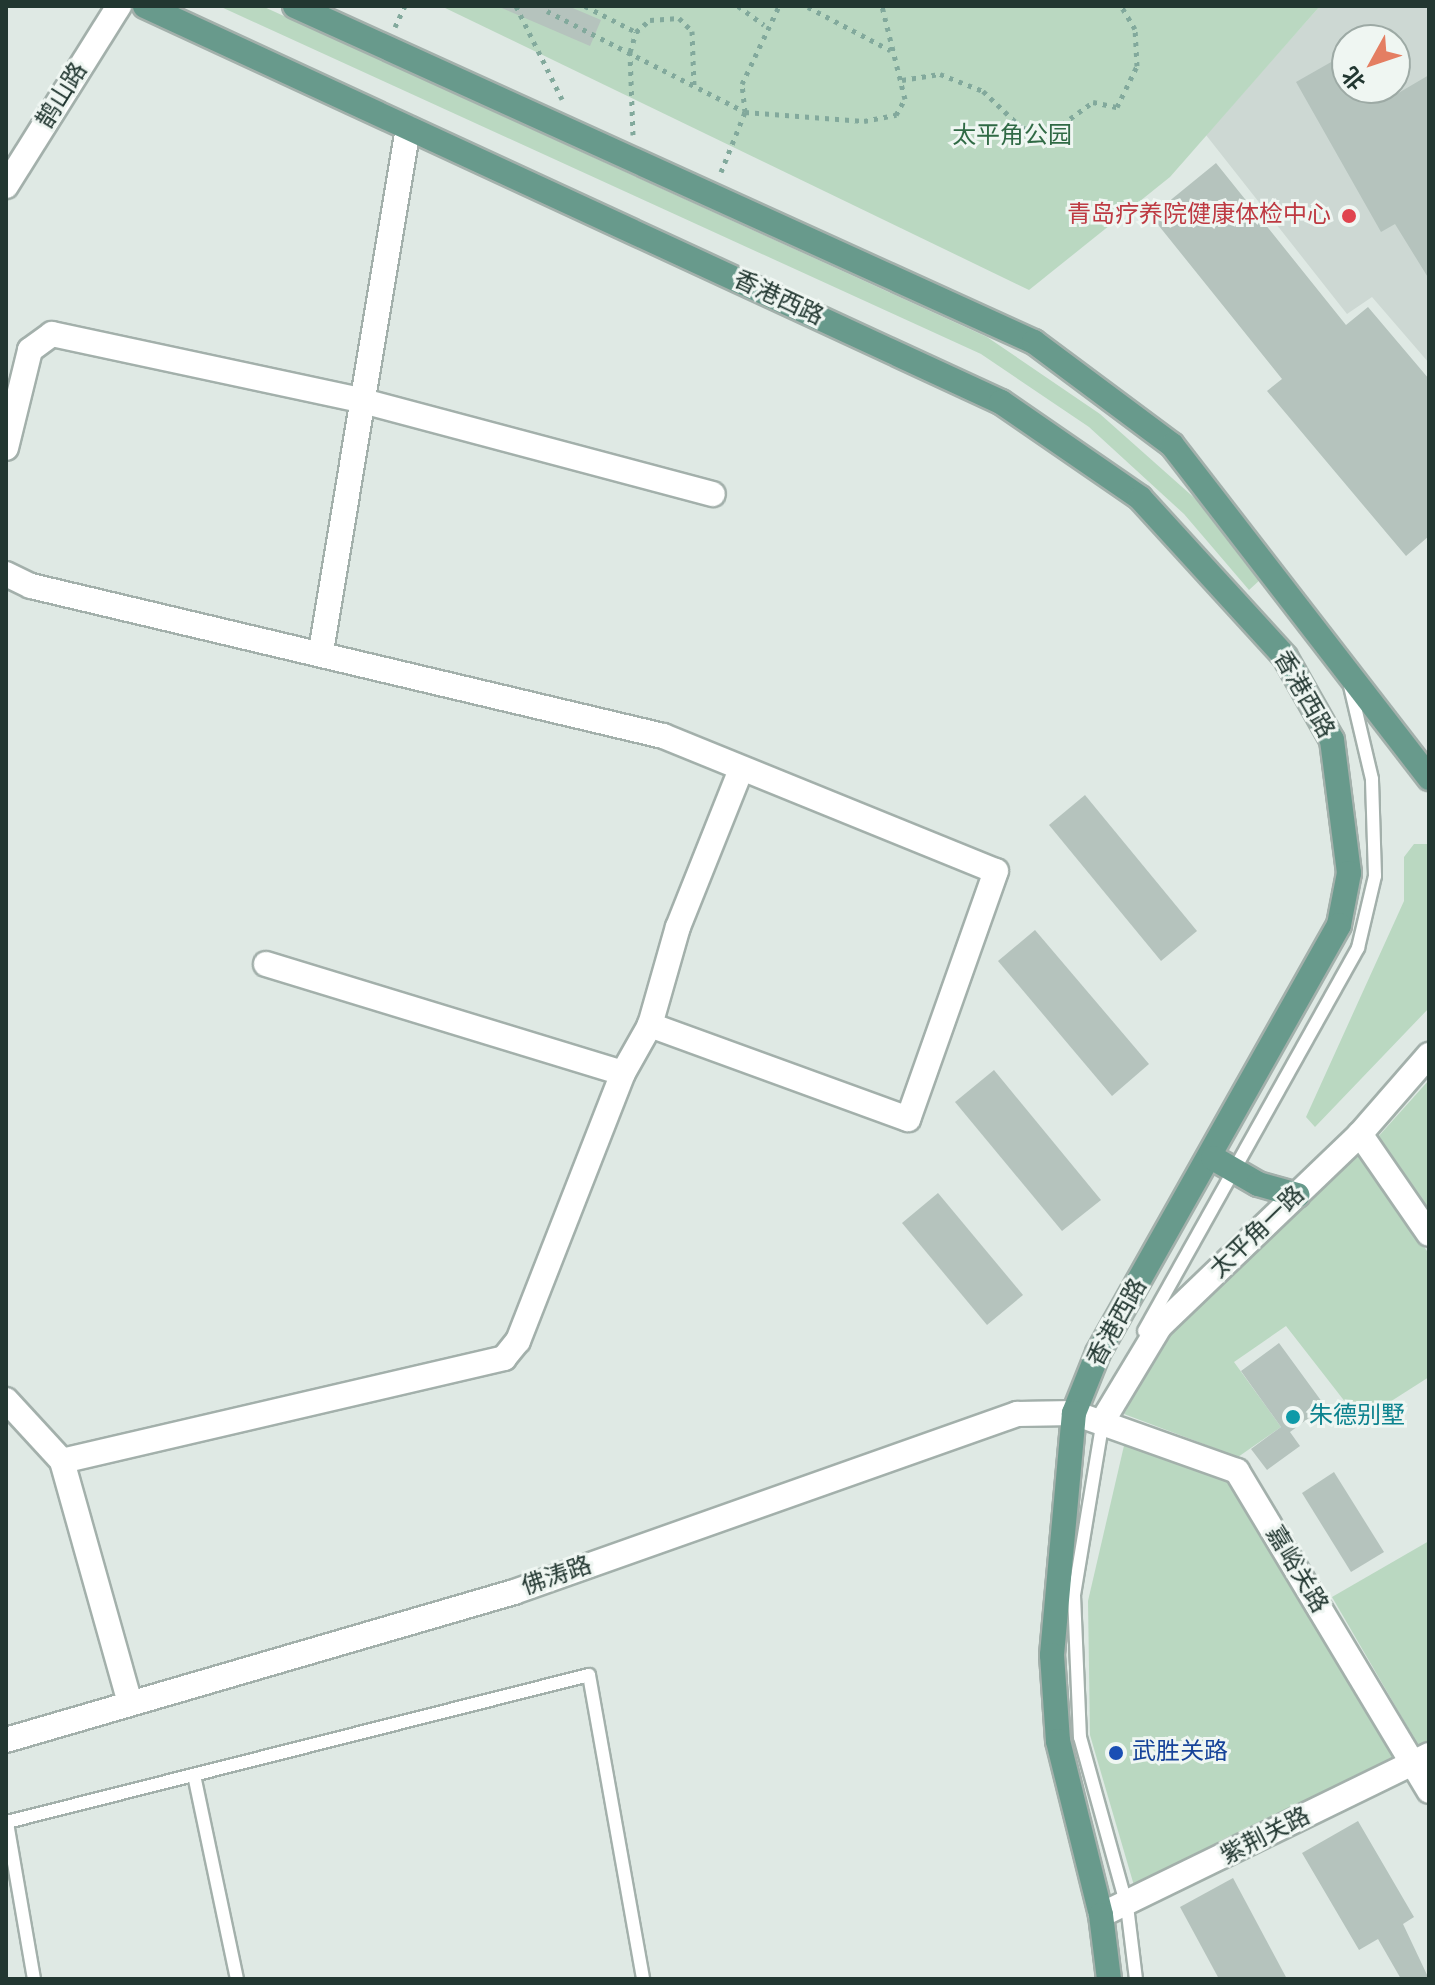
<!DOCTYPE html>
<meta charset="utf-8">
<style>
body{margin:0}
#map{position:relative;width:1435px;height:1985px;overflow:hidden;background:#dfe9e4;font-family:"Alegreya Sans","Noto Sans SC",sans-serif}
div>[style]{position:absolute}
.built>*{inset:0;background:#cdd8d3}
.green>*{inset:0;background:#bad8c1}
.building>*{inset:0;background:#b5c3bd}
.path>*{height:5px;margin-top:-2.5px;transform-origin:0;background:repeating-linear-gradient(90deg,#82a99c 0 4px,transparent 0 10px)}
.roads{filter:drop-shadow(2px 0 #a3b0ab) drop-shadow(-2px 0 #a3b0ab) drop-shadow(0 2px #a3b0ab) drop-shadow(0 -2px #a3b0ab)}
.service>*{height:12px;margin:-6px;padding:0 6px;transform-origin:6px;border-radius:6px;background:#fff}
.minor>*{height:24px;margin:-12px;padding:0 12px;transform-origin:12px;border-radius:12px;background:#fff}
.primary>*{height:24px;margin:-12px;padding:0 12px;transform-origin:12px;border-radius:12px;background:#689a8c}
.dots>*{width:22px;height:22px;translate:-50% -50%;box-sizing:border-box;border:4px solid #eff6f2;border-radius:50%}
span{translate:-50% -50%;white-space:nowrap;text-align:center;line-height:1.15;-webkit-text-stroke:6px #eff6f2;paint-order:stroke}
.street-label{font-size:24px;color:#223731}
.park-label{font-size:24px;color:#306a45}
.health-label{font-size:24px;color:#be3a42}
.right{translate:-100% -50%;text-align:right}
.culture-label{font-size:24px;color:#0d838f}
.left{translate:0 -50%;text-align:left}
.transit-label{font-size:24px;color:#164399}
.frame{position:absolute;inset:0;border:8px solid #223731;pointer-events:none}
.north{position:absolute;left:1331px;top:24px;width:80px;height:80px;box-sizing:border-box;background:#eff6f2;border:2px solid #9daaa5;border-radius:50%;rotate:230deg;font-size:22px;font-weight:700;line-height:32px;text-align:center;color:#223731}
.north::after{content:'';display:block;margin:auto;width:28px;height:36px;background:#e47e62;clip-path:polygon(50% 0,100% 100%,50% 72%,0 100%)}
</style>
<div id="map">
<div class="built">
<div style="clip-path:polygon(evenodd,1320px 6px,1429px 6px,1429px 363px,1372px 297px,1347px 314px,1206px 135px,1320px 6px,1347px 40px,1395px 40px,1395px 88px,1347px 88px,1347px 40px)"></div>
</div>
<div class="green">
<div style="clip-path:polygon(219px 6px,262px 6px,987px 337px,1100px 414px,1199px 502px,1262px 578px,1249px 590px,1184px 514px,1089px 427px,981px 354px)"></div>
<div style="clip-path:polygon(441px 6px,1320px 6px,1170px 177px,1029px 290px)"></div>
<div style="clip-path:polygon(1414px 844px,1429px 844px,1429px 1008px,1315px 1127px,1306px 1117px,1404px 901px,1404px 857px)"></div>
<div style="clip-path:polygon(1429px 1080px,1429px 1211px,1377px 1138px)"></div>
<div style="clip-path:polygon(1358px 1149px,1429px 1254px,1429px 1377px,1360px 1421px,1286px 1326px,1234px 1362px,1281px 1427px,1238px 1457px,1124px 1414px,1175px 1319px)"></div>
<div style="clip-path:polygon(1126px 1437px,1232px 1482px,1397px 1762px,1135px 1889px,1090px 1735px,1088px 1601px)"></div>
<div style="clip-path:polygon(1429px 1541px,1429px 1740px,1418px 1745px,1332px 1597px)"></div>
</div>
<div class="building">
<div style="clip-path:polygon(497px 6px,568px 6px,601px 20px,590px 46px)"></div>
<div style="clip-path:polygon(1347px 53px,1347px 88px,1375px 88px,1383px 102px,1429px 75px,1429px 279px,1395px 224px,1381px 232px,1296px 82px)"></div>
<div style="clip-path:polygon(1216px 163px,1346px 325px,1368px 307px,1429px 379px,1429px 536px,1406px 556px,1267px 391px,1282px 379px,1151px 216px)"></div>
<div style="clip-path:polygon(1085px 795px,1197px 931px,1161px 961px,1049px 825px)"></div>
<div style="clip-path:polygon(1035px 930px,1149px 1064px,1112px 1096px,998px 961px)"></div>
<div style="clip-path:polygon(994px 1070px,1101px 1200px,1062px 1231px,955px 1102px)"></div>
<div style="clip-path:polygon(938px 1193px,1023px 1295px,987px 1325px,902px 1223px)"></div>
<div style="clip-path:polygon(1279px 1343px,1325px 1406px,1290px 1432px,1300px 1446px,1267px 1470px,1251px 1449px,1281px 1427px,1241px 1371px)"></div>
<div style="clip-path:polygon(1334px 1472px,1384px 1552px,1351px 1572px,1302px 1493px)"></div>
<div style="clip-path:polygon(1358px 1821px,1414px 1917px,1403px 1924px,1429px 1979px,1401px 1979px,1378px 1939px,1359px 1950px,1302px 1853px)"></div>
<div style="clip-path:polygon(1233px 1878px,1287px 1979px,1219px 1979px,1180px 1907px)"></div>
</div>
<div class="path">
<div style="left:516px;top:6px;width:104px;rotate:63.7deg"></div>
<div style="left:585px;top:6px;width:57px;rotate:27deg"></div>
<div style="left:738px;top:6px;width:32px;rotate:36deg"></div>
<div style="left:808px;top:7px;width:93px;rotate:27.7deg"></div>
<div style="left:547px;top:11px;width:222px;rotate:27deg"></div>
<div style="left:745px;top:112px;width:119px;rotate:4.3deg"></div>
<div style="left:864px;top:121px;width:33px;rotate:-11deg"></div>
<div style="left:896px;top:115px;width:18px;rotate:-61deg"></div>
<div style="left:905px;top:99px;width:96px;rotate:-103.9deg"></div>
<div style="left:395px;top:27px;width:23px;rotate:-65deg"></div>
<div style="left:902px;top:80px;width:38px;rotate:-9deg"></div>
<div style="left:940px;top:74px;width:46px;rotate:21.6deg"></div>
<div style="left:983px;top:91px;width:52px;rotate:43.5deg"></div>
<div style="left:1021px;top:127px;width:27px;rotate:20deg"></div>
<div style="left:1046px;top:136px;width:58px;rotate:-35.9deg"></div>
<div style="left:1093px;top:102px;width:25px;rotate:12deg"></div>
<div style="left:1117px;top:107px;width:46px;rotate:-64deg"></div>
<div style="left:1137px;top:66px;width:37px;rotate:-93deg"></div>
<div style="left:1135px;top:29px;width:27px;rotate:-121deg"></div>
<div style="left:633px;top:135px;width:83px;rotate:-92.1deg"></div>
<div style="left:630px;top:52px;width:21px;rotate:-73deg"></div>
<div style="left:636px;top:32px;width:18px;rotate:-41deg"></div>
<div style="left:650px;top:20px;width:29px;rotate:-4deg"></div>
<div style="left:679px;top:18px;width:18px;rotate:45deg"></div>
<div style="left:692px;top:31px;width:55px;rotate:87.9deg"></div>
<div style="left:721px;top:172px;width:65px;rotate:-68.2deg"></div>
<div style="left:745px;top:112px;width:28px;rotate:-96deg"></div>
<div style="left:742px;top:84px;width:86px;rotate:-64.6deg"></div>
</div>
<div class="roads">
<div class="service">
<div style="left:1144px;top:1331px;width:439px;rotate:-60.8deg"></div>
<div style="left:1358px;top:948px;width:74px;rotate:-76.7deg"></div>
<div style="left:1375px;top:876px;width:97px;rotate:-91.8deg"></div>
<div style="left:1372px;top:779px;width:96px;rotate:-103.3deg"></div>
<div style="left:1103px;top:1420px;width:177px;rotate:99.4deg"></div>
<div style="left:1074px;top:1595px;width:142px;rotate:87.6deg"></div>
<div style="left:1080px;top:1737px;width:175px;rotate:74.5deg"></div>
<div style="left:1127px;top:1906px;width:74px;rotate:83deg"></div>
<div style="left:194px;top:1775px;width:208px;rotate:78.1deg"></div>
<div style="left:34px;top:1979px;width:159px;rotate:-99.8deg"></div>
<div style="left:7px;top:1822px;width:600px;rotate:-14.18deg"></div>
<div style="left:589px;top:1675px;width:309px;rotate:79.9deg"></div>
</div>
<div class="minor">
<div style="left:6px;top:186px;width:213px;rotate:-57.9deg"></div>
<div style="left:6px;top:448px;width:101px;rotate:-76.2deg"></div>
<div style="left:30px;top:350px;width:27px;rotate:-36deg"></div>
<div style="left:52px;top:334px;width:314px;rotate:12.1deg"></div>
<div style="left:359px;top:400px;width:366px;rotate:14.9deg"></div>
<div style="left:6px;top:574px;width:28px;rotate:26deg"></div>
<div style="left:31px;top:586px;width:650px;rotate:13.35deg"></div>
<div style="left:663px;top:736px;width:359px;rotate:22.1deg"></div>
<div style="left:996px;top:871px;width:263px;rotate:109.5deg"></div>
<div style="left:908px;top:1119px;width:275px;rotate:-160deg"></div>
<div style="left:321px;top:651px;width:530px;rotate:-80.56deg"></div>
<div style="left:266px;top:964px;width:373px;rotate:17deg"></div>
<div style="left:1360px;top:1134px;width:121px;rotate:55.4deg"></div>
<div style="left:6px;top:1400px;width:83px;rotate:47.4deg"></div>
<div style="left:62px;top:1461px;width:251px;rotate:74.3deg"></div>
<div style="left:1102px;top:1422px;width:112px;rotate:-58.9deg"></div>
<div style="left:1160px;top:1326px;width:277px;rotate:-43.8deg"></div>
<div style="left:1360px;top:1134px;width:105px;rotate:-48.9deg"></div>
<div style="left:62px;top:1461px;width:454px;rotate:-13.1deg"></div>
<div style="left:504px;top:1358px;width:22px;rotate:-51deg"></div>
<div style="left:518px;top:1341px;width:288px;rotate:-68.6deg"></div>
<div style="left:623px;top:1073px;width:55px;rotate:-60.6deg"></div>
<div style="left:650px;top:1025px;width:102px;rotate:-74.1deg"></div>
<div style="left:678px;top:927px;width:167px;rotate:-68.2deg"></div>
<div style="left:6px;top:1740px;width:529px;rotate:-16.24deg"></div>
<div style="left:514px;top:1592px;width:534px;rotate:-19.49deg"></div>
<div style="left:1017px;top:1414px;width:57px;rotate:-1deg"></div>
<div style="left:1074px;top:1413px;width:173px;rotate:19.6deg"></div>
<div style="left:1237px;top:1471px;width:373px;rotate:59deg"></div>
<div style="left:1101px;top:1915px;width:365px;rotate:-26deg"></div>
</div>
<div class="primary">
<div style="left:145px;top:6px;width:943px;rotate:24.83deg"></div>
<div style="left:1001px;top:402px;width:169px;rotate:34.6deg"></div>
<div style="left:1140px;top:498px;width:215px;rotate:47.6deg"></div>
<div style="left:1285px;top:657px;width:95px;rotate:60.5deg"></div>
<div style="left:1332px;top:740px;width:134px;rotate:82.7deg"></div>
<div style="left:1349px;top:873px;width:53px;rotate:100.9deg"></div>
<div style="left:1339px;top:925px;width:491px;rotate:119.4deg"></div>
<div style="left:1098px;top:1353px;width:65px;rotate:111.8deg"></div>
<div style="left:1074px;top:1413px;width:243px;rotate:95.2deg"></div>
<div style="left:1052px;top:1655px;width:86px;rotate:86deg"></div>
<div style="left:1058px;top:1741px;width:179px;rotate:76.1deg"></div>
<div style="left:1101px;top:1915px;width:64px;rotate:82.9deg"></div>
<div style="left:295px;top:6px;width:812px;rotate:24.45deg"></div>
<div style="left:1034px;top:342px;width:172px;rotate:36.7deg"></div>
<div style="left:1172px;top:445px;width:421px;rotate:52.3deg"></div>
<div style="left:1213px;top:1158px;width:52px;rotate:30deg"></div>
<div style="left:1258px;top:1184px;width:41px;rotate:15.8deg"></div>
</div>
</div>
<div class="dots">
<div style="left:1349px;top:216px;background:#e0444e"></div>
<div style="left:1293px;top:1417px;background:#0f9aa8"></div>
<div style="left:1116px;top:1753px;background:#1a4fb4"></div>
</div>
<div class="street-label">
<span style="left:63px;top:96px;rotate:-58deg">鹊山路</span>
<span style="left:778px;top:299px;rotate:25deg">香港西路</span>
<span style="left:1303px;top:695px;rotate:60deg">香港西路</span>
<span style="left:1258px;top:1233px;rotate:-44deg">太平角一路</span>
<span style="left:1118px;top:1323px;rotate:-61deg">香港西路</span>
<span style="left:1296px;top:1570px;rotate:59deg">嘉峪关路</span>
<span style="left:557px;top:1577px;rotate:-19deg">佛涛路</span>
<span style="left:1266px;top:1837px;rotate:-27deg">紫荆关路</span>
</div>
<div class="park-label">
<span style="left:1012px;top:137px">太平角公园</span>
</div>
<div class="health-label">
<span class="right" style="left:1331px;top:216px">青岛疗养院健康体检中心</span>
</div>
<div class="culture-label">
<span class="left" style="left:1309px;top:1417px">朱德别墅</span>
</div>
<div class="transit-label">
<span class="left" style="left:1132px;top:1753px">武胜关路</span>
</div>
<div class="frame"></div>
<div class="north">北</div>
</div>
